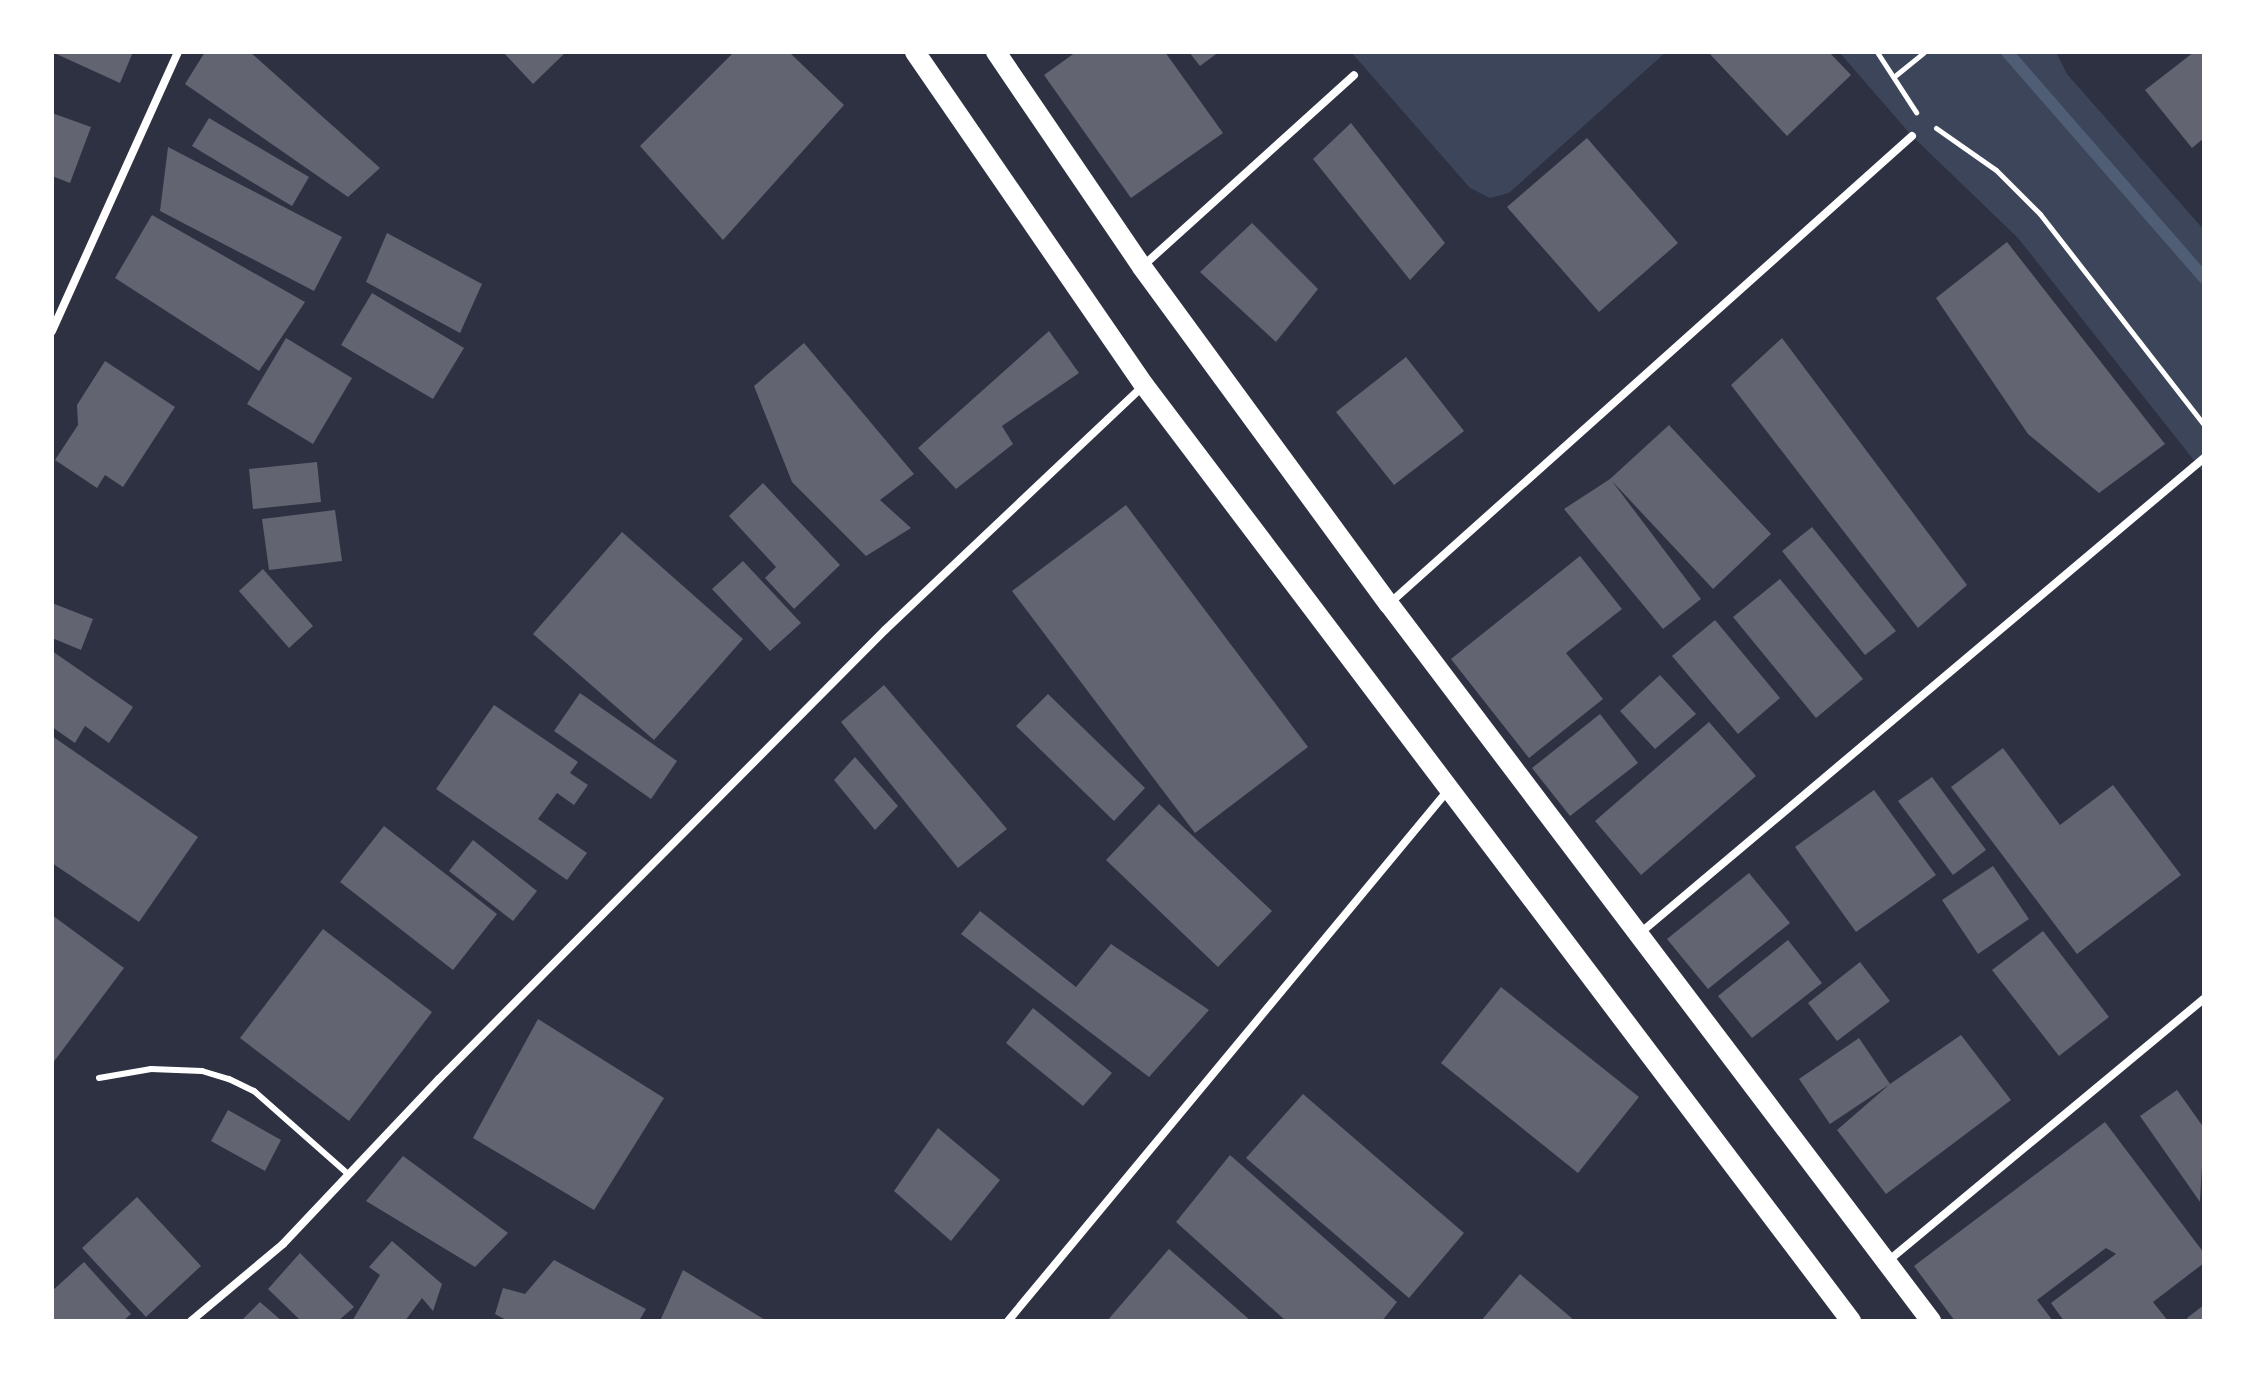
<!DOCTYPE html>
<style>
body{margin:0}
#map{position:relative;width:2256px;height:1373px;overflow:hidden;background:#2d3142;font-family:Inter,sans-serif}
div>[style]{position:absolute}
.green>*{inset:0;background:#3c4559}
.stream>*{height:12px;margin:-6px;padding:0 6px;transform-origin:6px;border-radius:6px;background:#4f5d75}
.building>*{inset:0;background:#626471}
.path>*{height:5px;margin:-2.5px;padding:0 2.5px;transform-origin:2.5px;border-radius:2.5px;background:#fff}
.service>*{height:6px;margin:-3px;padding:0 3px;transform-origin:3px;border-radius:3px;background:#fff}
.minor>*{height:8px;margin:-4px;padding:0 4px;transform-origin:4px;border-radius:4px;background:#fff}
.primary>*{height:20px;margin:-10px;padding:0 10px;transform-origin:10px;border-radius:10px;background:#fff}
span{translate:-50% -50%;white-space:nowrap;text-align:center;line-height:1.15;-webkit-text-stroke:6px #fff;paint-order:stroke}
.frame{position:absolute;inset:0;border:54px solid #fff;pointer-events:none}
</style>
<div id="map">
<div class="green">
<div style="clip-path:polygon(1351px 52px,1666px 52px,1509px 193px,1490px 198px,1470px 188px)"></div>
<div style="clip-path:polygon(1839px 52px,2056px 52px,2067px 74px,2204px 230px,2204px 473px,2018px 238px,1912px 136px)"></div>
</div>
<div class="stream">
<div style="left:2007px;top:52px;width:300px;rotate:48.9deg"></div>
</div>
<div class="building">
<div style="clip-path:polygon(52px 52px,133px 52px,120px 83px)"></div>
<div style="clip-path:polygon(205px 52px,250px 52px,380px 168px,348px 197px,185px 84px)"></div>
<div style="clip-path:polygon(503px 52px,566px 52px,533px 84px)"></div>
<div style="clip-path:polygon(734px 52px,789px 52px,844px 105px,723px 240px,640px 146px)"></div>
<div style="clip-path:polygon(1076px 52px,1165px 52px,1223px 133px,1131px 198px,1044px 75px)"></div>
<div style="clip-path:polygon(1189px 52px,1219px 52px,1200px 66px)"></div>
<div style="clip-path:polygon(1708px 52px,1829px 52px,1851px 75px,1787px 136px)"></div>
<div style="clip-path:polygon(2194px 52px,2204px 52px,2204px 138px,2192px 148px,2145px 90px)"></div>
<div style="clip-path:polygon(52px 113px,91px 127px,70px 183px,52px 176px)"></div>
<div style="clip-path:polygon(209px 118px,309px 177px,292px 206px,192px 146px)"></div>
<div style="clip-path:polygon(1351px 123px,1445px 243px,1410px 280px,1313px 159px)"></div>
<div style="clip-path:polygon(1587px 138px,1678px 243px,1599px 312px,1507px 207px)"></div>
<div style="clip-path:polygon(168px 147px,342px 237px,314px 291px,160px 211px)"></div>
<div style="clip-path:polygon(152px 215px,305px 302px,259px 371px,115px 278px)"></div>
<div style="clip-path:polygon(1252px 223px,1318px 289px,1276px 342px,1200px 272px)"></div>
<div style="clip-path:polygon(387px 233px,482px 284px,460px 333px,366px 282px)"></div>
<div style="clip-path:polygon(2007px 242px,2165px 444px,2099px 493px,2028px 434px,1936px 298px)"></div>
<div style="clip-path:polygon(372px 293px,464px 348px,433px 399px,341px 345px)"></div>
<div style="clip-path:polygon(1049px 331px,1079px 373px,1002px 426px,1013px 444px,956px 489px,918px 448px)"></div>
<div style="clip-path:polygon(286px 338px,352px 378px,313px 444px,247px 404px)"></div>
<div style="clip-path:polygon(1782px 338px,1967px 585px,1918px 628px,1731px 385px)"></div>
<div style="clip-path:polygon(804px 343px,914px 474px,880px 500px,911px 528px,866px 556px,792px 482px,754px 386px)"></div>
<div style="clip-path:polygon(1406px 357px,1464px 431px,1394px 485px,1336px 412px)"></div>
<div style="clip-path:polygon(105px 361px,175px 407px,123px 487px,105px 475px,97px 488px,55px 460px,78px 425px,77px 405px)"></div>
<div style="clip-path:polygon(1669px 425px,1771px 534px,1713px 589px,1612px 481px,1701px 599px,1663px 629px,1564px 509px,1610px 479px)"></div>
<div style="clip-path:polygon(317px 462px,321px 502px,253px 509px,249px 469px)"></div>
<div style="clip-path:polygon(763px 483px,840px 565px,794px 609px,765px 578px,776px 567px,729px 516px)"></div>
<div style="clip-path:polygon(1126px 505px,1308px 747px,1195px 833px,1012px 591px)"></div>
<div style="clip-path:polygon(335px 510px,342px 561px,269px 570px,262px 519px)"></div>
<div style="clip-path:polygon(1812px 527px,1896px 631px,1865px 655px,1782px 551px)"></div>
<div style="clip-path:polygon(622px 532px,743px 639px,654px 740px,533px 634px)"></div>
<div style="clip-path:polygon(1580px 556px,1622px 609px,1566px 653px,1603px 699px,1529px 758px,1451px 659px)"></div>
<div style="clip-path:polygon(743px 561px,801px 623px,770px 651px,712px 589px)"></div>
<div style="clip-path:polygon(263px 569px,313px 626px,289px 648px,239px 591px)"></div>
<div style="clip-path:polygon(1780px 579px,1863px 679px,1816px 718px,1733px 617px)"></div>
<div style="clip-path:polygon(52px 603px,93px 619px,81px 650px,52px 638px)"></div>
<div style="clip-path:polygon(1715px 620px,1780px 698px,1738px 734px,1672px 656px)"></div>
<div style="clip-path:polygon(52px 651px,133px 707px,109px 743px,85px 726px,75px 743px,52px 727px)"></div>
<div style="clip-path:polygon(1660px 675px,1696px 714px,1655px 749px,1620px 711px)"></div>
<div style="clip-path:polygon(884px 685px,1007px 829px,958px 868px,841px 722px)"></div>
<div style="clip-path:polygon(580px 693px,677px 761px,651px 799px,554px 731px)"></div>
<div style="clip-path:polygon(1048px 694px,1145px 788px,1114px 821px,1016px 726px)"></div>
<div style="clip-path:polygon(494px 705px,578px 762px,570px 773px,588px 785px,574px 805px,557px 793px,538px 819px,587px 853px,567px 880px,436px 789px)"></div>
<div style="clip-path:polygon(1600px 714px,1638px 763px,1570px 816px,1532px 768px)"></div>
<div style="clip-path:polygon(1709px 722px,1756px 776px,1641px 875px,1595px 821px)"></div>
<div style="clip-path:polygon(52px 736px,198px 837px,139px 922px,52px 863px)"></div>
<div style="clip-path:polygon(2003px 748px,2060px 825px,2113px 785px,2181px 875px,2077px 954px,1951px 787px)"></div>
<div style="clip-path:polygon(855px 757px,898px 806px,875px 830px,834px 780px)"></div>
<div style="clip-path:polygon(1932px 777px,1986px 850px,1953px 875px,1898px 801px)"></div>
<div style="clip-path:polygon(1874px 790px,1936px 875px,1856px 932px,1795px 847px)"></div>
<div style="clip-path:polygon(1159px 804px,1272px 911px,1218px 967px,1106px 860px)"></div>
<div style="clip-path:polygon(384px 826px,497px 914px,453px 970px,340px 882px)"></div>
<div style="clip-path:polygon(473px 840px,537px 891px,513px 921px,449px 871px)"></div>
<div style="clip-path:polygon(1993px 866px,2029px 919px,1978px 954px,1942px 900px)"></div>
<div style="clip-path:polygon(1749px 873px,1790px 923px,1708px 989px,1667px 939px)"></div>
<div style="clip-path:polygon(980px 911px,1076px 987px,1111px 944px,1209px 1010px,1149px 1077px,961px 934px)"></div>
<div style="clip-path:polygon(52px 915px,124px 968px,52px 1064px)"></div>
<div style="clip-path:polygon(323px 929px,432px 1012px,349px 1121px,240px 1038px)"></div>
<div style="clip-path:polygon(2043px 931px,2109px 1017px,2059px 1056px,1992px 970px)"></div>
<div style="clip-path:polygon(1788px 940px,1822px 983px,1752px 1038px,1718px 996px)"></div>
<div style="clip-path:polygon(1860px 962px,1890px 1001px,1837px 1041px,1808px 1003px)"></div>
<div style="clip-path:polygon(1501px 987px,1639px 1097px,1578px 1173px,1441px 1063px)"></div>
<div style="clip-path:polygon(1033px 1008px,1112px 1073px,1083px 1106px,1006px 1043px)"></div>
<div style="clip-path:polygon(538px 1019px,664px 1098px,594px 1210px,473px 1138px)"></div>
<div style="clip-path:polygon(1961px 1035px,2011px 1100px,1886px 1194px,1837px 1130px,1890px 1084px,1830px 1124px,1799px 1079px,1859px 1038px,1890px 1084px)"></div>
<div style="clip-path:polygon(2177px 1090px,2204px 1128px,2200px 1202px,2140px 1116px)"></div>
<div style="clip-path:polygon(1303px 1094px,1464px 1233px,1409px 1298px,1246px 1158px)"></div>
<div style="clip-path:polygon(228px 1110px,281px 1140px,265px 1171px,211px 1141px)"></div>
<div style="clip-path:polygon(2105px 1122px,2204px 1253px,2204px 1263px,2153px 1302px,2168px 1321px,2064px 1321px,2051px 1303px,2116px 1254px,2106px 1248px,2037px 1300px,2053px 1321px,1955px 1321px,1914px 1266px)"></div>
<div style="clip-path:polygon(938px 1128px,1000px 1180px,951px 1241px,894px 1191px)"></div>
<div style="clip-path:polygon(1230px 1155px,1397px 1302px,1382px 1321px,1286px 1321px,1176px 1222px)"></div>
<div style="clip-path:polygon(403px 1156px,508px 1233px,475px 1267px,366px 1201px)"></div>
<div style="clip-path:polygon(137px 1197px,201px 1266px,146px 1317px,82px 1248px)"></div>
<div style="clip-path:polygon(392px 1241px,442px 1284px,433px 1311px,422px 1298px,405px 1321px,352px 1321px,380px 1275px,369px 1267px)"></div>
<div style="clip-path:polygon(1169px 1249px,1251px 1321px,1107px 1321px)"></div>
<div style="clip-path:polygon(300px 1253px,354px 1307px,338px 1321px,301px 1321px,268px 1289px)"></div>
<div style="clip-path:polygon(554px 1260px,646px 1309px,639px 1321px,508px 1321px,495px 1314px,503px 1288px,525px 1294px)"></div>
<div style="clip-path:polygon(84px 1262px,131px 1314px,123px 1321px,52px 1321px,52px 1291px)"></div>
<div style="clip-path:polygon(683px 1270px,767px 1321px,660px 1321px)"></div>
<div style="clip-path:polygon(1520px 1274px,1575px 1321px,1481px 1321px)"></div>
<div style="clip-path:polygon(260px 1302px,282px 1321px,241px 1321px)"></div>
<div style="clip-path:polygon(2204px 1305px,2204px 1321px,2189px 1321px,2187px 1318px)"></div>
</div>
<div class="path">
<div style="left:1877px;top:52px;width:72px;rotate:57deg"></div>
<div style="left:1896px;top:75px;width:36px;rotate:-39deg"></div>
<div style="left:1936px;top:128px;width:73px;rotate:35deg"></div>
<div style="left:1996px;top:170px;width:62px;rotate:45deg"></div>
<div style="left:2040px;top:214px;width:267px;rotate:52.1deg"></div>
</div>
<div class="service">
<div style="left:99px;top:1078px;width:53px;rotate:-9.8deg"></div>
<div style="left:151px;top:1069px;width:51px;rotate:2.2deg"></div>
<div style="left:202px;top:1071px;width:28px;rotate:17deg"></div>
<div style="left:229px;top:1079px;width:28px;rotate:26deg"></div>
<div style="left:254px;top:1091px;width:125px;rotate:41.4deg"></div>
</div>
<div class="minor">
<div style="left:1144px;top:265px;width:283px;rotate:-42.1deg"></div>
<div style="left:52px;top:331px;width:306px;rotate:-65.7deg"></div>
<div style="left:1391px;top:602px;width:699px;rotate:-41.81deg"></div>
<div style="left:1639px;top:934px;width:739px;rotate:-40.11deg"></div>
<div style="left:1888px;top:1261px;width:410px;rotate:-39.7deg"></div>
<div style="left:191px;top:1321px;width:120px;rotate:-39.9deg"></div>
<div style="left:283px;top:1244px;width:227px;rotate:-46.6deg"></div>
<div style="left:439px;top:1079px;width:633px;rotate:-45.19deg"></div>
<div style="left:885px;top:630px;width:355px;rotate:-43.4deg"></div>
<div style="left:1008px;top:1321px;width:691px;rotate:-50.34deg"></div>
</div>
<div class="primary">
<div style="left:915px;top:52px;width:404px;rotate:55.5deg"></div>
<div style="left:1144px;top:385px;width:1173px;rotate:52.93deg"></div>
<div style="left:996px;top:52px;width:260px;rotate:55.8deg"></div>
<div style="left:1142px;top:267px;width:418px;rotate:53.8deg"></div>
<div style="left:1389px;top:604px;width:899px;rotate:52.91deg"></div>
</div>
<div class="frame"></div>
</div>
